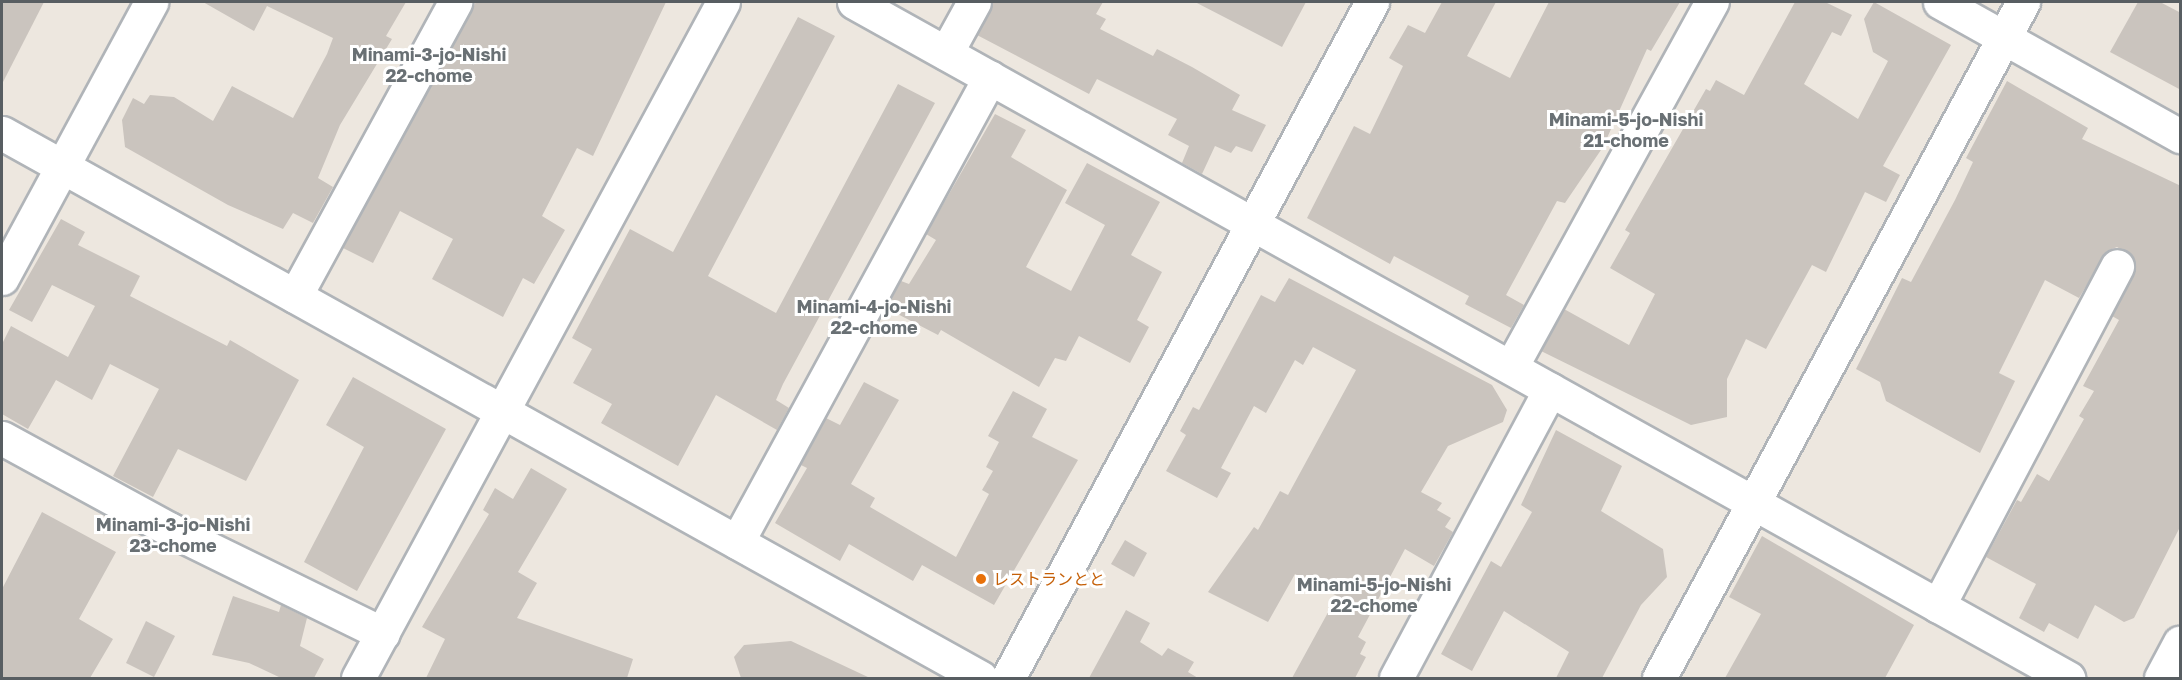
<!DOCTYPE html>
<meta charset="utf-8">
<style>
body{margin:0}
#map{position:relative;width:2182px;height:680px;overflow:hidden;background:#ede7df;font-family:"Golos Text","Noto Sans JP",sans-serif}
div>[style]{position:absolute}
.building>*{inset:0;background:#cac4be}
.roads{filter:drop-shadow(2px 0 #b0b4b8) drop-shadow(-2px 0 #b0b4b8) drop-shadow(0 2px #b0b4b8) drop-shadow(0 -2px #b0b4b8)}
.minor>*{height:33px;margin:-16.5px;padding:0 16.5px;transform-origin:16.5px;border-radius:16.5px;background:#fff}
.dots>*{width:16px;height:16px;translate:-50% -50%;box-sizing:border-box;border:3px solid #fff;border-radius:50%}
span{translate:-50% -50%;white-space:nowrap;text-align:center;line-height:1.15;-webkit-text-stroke:6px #fff;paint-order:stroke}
.food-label{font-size:16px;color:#c56008}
.left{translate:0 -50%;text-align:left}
.neighbourhood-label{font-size:18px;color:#697074;font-weight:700}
.frame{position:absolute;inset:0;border:3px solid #585e62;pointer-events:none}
</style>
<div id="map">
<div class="building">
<div style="clip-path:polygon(2px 2px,44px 2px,2px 84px)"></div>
<div style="clip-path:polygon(203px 2px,406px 2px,386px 36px,392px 39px,340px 125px,318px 178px,333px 187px,313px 223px,293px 213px,283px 229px,228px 205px,125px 147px,122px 120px,133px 98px,144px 104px,150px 95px,174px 97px,213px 121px,232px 86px,293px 118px,327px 54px,333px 38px,267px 6px,254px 31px)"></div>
<div style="clip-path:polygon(476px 2px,666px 2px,593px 156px,577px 148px,542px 216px,565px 230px,534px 284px,523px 278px,503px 317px,432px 279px,453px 239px,400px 211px,373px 263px,343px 248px)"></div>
<div style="clip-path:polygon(993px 2px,1103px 2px,1096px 14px,1106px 19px,1100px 29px,1153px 56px,1157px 49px,1192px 67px,1240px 95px,1232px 110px,1266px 125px,1252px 152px,1236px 146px,1231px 153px,1215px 146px,1202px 174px,1182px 163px,1189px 146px,1168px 135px,1177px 119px,1097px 79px,1089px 94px,977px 35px)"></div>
<div style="clip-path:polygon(1195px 2px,1306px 2px,1282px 47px)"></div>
<div style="clip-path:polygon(1442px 2px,1496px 2px,1467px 56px,1510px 78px,1549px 2px,1680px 2px,1651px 51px,1647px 49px,1603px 147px,1565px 203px,1557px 201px,1506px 295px,1524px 305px,1511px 328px,1465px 304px,1469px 296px,1394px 256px,1390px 264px,1307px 218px,1354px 126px,1370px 134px,1403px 66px,1389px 58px,1408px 25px,1425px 33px)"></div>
<div style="clip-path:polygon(1795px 2px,1825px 2px,1852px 15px,1841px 36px,1832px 32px,1804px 84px,1858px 119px,1888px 61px,1873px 52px,1864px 19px,1874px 2px,1951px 45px,1883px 166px,1900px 175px,1886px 202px,1865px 192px,1826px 272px,1812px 265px,1766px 349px,1746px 339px,1727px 379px,1727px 417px,1691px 425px,1541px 351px,1564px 309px,1629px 345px,1655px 294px,1610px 268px,1630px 233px,1625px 230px,1706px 89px,1710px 91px,1716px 80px,1744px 95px)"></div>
<div style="clip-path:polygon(2138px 2px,2160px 2px,2181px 13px,2181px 90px,2110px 52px)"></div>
<div style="clip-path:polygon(798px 17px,835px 36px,708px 276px,776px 313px,898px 84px,935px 103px,783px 384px,776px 400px,789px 408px,777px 430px,716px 395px,678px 466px,601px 423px,612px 404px,573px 383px,592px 349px,572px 338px,630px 229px,673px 252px)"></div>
<div style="clip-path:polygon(2007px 81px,2088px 128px,2082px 139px,2181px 186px,2181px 525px,2134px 618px,2124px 622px,2095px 605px,2078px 639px,2049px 623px,2044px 632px,2019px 618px,2036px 584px,1986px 557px,2017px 500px,2021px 502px,2037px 474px,2049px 481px,2084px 419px,2079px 416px,2094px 391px,2083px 386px,2119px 320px,2112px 316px,2134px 274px,2132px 256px,2117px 247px,2107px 251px,2079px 298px,2045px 280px,1999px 373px,2015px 381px,1980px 453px,1886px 401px,1880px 382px,1856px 369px,1902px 278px,1911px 282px,1955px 200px,1973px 162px,1966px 158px)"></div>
<div style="clip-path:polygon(995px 114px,1026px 130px,1011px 157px,1067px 190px,1026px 267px,1071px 291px,1105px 225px,1065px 203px,1087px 163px,1160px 202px,1131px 255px,1162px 272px,1137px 320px,1149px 327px,1130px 363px,1079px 336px,1066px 361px,1055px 358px,1039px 387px,941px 330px,938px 335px,886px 308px,901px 281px,909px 284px,936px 240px,926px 234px)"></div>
<div style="clip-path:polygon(61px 219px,85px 232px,78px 245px,140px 276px,130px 296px,227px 346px,230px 340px,299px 380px,246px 481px,178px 449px,153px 497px,113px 476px,159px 389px,110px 364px,92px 400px,56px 380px,28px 429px,2px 414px,2px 344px,11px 326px,68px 357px,95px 306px,52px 285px,32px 322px,9px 310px)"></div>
<div style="clip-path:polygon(1289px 278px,1492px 385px,1507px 410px,1503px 422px,1448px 446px,1421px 492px,1442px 503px,1437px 510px,1451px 518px,1445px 527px,1453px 532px,1434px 566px,1405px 549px,1358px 637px,1366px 642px,1360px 654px,1366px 657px,1355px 678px,1292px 678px,1337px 596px,1295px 574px,1268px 622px,1208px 592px,1254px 527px,1258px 530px,1280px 491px,1288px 495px,1356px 370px,1313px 347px,1303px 365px,1295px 360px,1266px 413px,1254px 406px,1221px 468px,1231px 473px,1217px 498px,1166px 471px,1186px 435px,1180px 431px,1193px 407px,1199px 410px,1261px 295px,1275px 302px)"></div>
<div style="clip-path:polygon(353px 377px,446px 429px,357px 591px,304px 562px,364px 447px,326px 425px)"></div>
<div style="clip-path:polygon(864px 382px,899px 400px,851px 484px,875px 498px,870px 507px,956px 557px,989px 494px,982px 490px,993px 471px,986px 467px,999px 442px,988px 436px,1013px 391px,1047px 409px,1032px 437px,1078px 460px,994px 605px,922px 565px,913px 581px,849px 544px,840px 561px,775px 523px,807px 468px,801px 465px,826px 418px,840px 425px)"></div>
<div style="clip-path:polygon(1556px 430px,1622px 466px,1601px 511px,1663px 549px,1667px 577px,1641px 605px,1602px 678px,1556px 678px,1569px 652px,1504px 611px,1472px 671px,1441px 654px,1491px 561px,1501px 567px,1532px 512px,1521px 505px)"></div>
<div style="clip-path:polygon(531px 468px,567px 489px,518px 572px,537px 583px,517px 618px,633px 659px,627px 678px,426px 678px,445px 639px,422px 627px,489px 514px,483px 510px,495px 488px,513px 499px)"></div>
<div style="clip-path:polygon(42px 512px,116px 552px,79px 619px,113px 639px,90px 678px,2px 678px,2px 589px)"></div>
<div style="clip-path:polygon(1762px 536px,1914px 625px,1885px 678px,1725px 678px,1761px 614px,1729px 597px)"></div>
<div style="clip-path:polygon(1125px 540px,1147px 553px,1134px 577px,1111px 564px)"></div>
<div style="clip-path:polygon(233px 596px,279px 612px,281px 605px,307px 618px,300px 646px,324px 659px,314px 678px,281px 678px,249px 663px,212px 655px)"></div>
<div style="clip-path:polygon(1126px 610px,1150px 623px,1140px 642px,1162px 656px,1168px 648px,1194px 662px,1188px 672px,1198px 678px,1089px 678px)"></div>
<div style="clip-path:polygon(146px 621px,175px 636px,154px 677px,126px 663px)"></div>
<div style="clip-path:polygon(791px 641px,870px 678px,741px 678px,734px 657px,744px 645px)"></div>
</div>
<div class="roads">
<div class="minor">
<div style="left:854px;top:2px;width:1390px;rotate:29.11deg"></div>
<div style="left:1940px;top:2px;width:275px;rotate:29.2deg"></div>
<div style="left:946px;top:53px;width:58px;rotate:-61.2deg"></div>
<div style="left:2px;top:133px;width:1120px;rotate:29.1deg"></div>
<div style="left:2px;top:278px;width:314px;rotate:-61.6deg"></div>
<div style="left:295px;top:296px;width:335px;rotate:-61.4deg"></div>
<div style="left:1511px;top:367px;width:417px;rotate:-61.2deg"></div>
<div style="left:2px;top:438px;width:190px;rotate:28.6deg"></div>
<div style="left:169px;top:529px;width:238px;rotate:26.1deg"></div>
<div style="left:737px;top:542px;width:529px;rotate:-61.45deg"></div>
<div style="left:1938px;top:606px;width:384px;rotate:-62.2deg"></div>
<div style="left:358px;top:678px;width:768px;rotate:-61.63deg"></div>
<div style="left:1008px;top:678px;width:768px;rotate:-61.7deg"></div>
<div style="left:1396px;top:678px;width:327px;rotate:-61.9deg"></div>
<div style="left:1659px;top:678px;width:768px;rotate:-61.7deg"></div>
<div style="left:2161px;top:678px;width:40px;rotate:-62deg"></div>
</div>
</div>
<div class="dots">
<div style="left:981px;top:579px;background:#e8710a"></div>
</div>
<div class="food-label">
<span class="left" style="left:993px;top:579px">レストランとと</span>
</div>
<div class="neighbourhood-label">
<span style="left:429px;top:65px">Minami-3-jo-Nishi<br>22-chome</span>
<span style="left:1626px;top:130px">Minami-5-jo-Nishi<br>21-chome</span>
<span style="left:874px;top:317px">Minami-4-jo-Nishi<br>22-chome</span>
<span style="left:173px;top:535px">Minami-3-jo-Nishi<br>23-chome</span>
<span style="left:1374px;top:595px">Minami-5-jo-Nishi<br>22-chome</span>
</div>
<div class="frame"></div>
</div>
